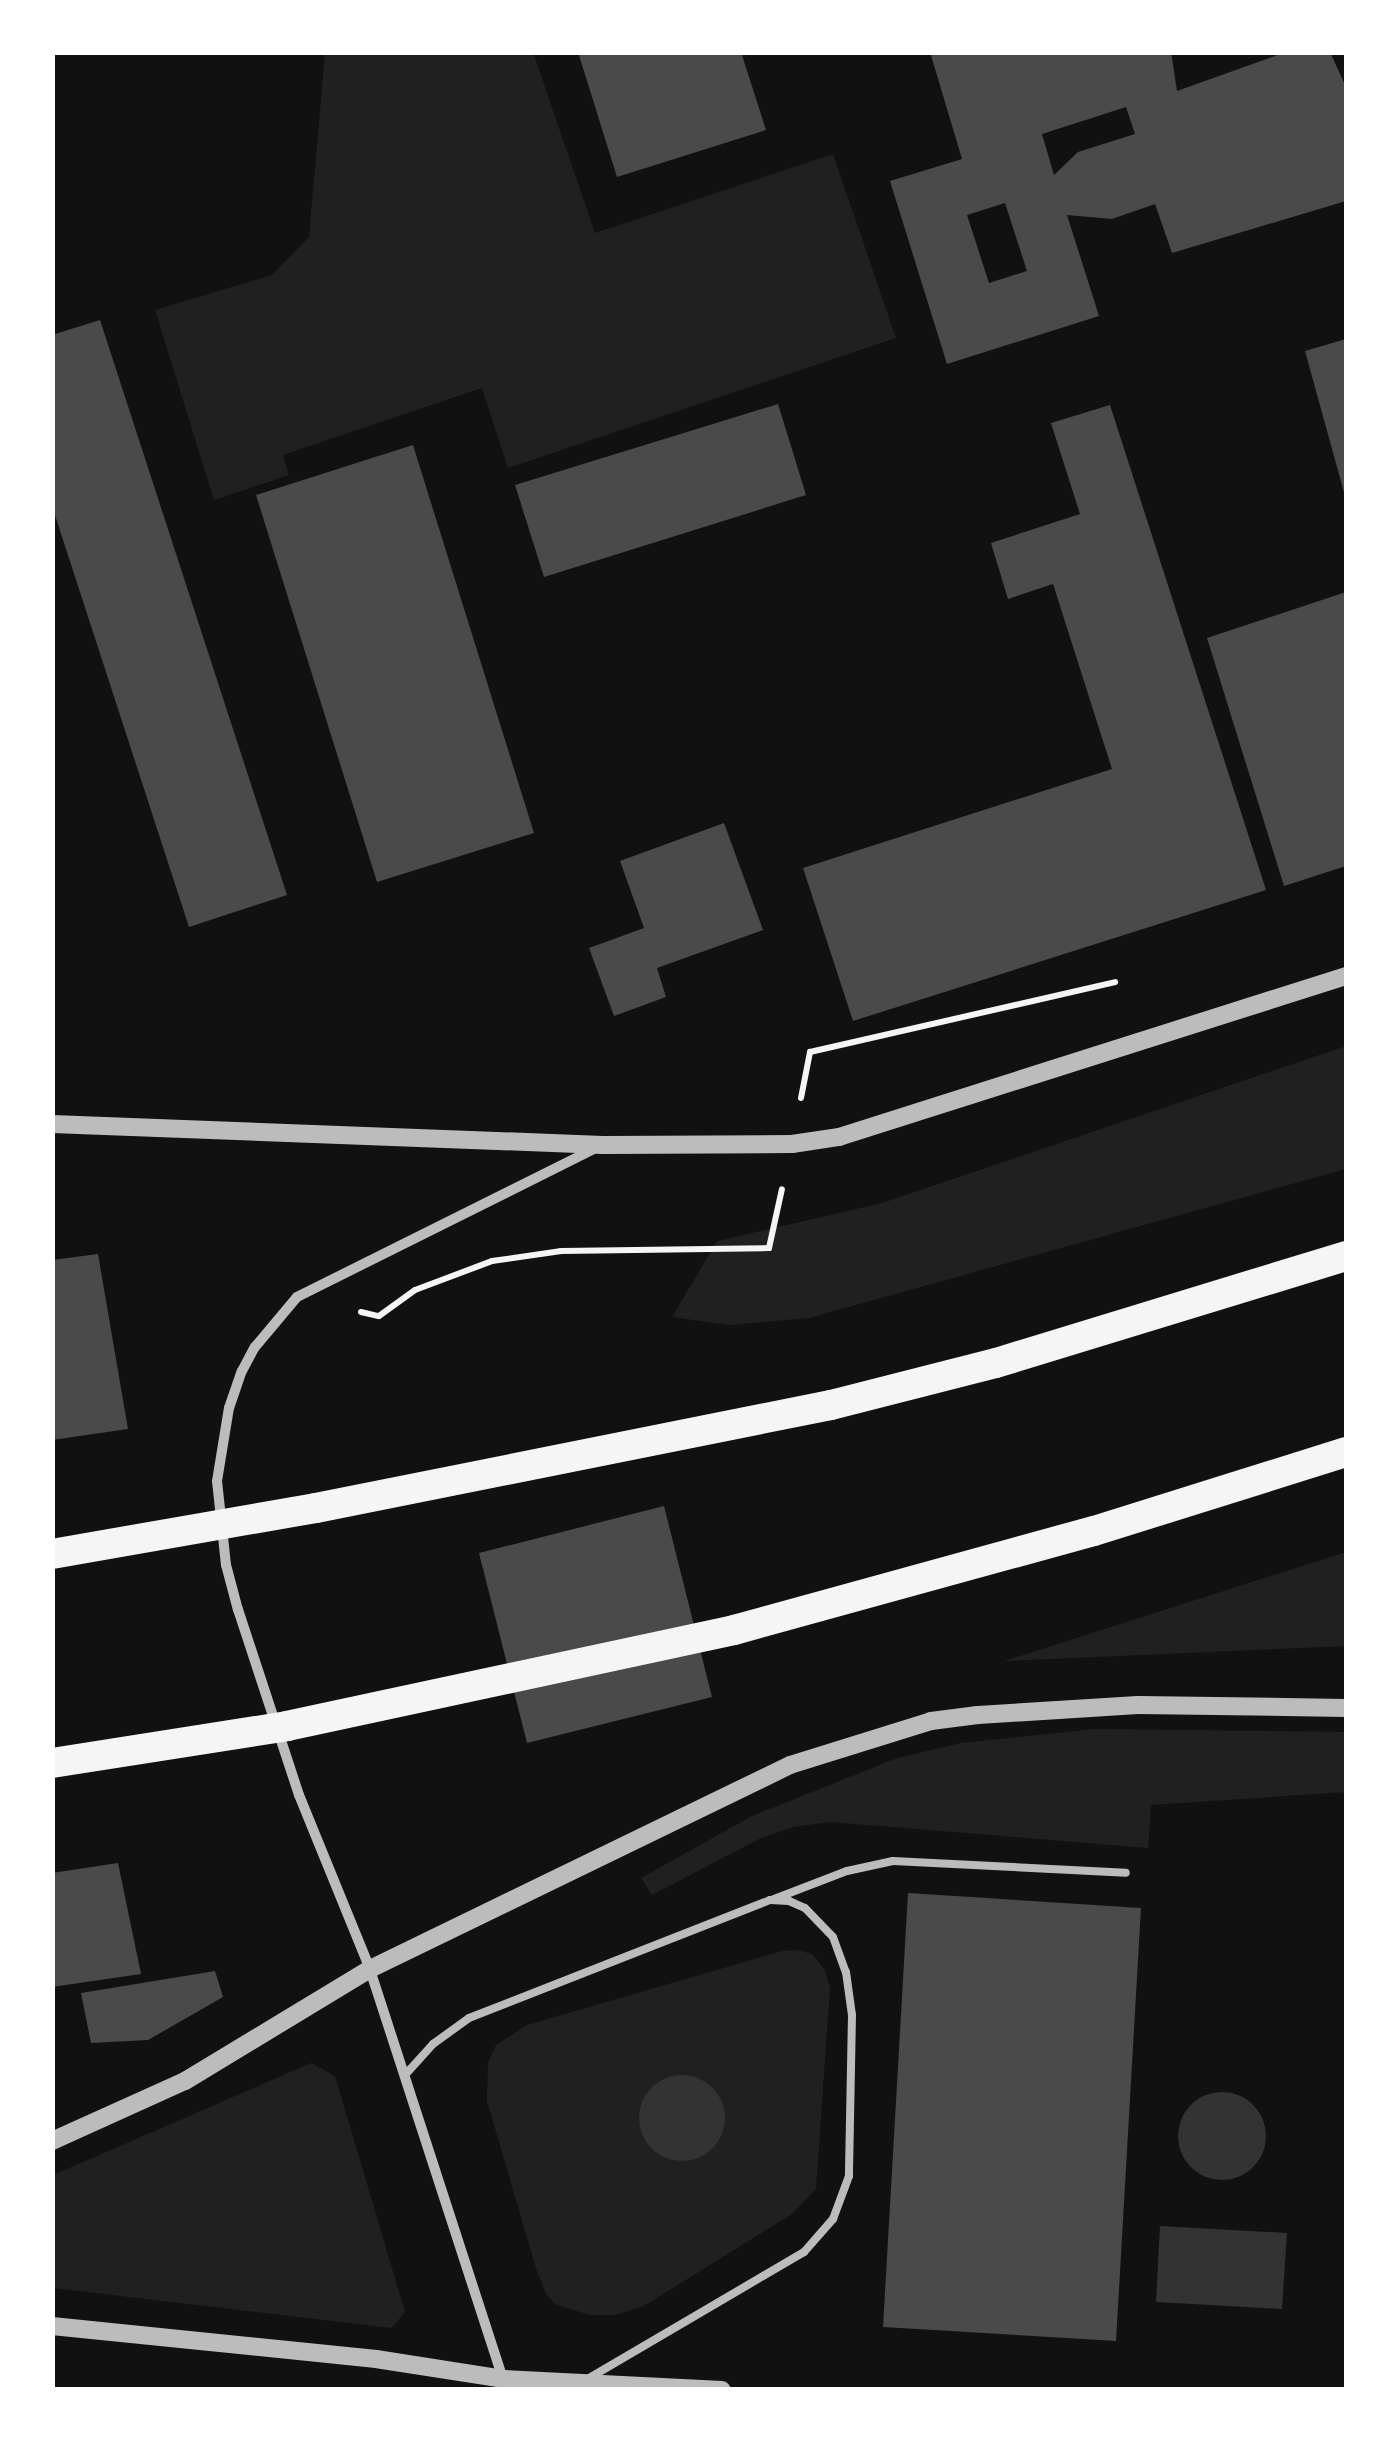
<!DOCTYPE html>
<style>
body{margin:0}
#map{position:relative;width:1399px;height:2442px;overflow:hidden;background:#111;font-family:Karla,sans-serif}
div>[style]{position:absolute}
.green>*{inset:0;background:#202020}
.water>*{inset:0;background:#333}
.round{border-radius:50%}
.building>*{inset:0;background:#4a4a4a}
.path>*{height:6px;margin:-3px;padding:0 3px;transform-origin:3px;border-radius:3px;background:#f5f5f5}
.service>*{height:8px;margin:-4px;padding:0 4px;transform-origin:4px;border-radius:4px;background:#bcbcbc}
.minor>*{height:10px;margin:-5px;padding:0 5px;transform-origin:5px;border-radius:5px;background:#bcbcbc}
.tertiary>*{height:18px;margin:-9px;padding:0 9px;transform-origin:9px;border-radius:9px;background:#bcbcbc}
.motorway>*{height:30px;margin:-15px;padding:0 15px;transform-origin:15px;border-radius:15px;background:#f5f5f5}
span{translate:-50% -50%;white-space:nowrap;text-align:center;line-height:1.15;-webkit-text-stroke:8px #fff;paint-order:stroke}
.frame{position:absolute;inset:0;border:55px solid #fff;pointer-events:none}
</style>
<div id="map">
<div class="green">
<div style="clip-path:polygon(533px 52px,595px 233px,833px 154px,896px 338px,508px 468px,482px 388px,283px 455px,289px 475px,214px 500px,155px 310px,272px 275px,309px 237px,325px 53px)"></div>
<div style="clip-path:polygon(1346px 1046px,1346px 1169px,809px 1318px,729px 1325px,672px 1317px,717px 1241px,882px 1203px)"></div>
<div style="clip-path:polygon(1346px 1552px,1346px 1646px,1004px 1661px)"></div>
<div style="clip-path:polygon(1095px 1729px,1346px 1732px,1346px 1792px,1151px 1805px,1148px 1848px,830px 1822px,793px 1827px,759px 1839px,652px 1895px,641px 1878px,752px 1816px,897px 1758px,961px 1743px)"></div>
<div style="clip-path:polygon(800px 1950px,813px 1955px,825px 1970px,830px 1988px,816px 2189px,792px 2214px,644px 2306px,615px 2315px,589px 2315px,555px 2304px,546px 2294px,535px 2265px,487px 2101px,488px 2063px,496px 2045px,527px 2025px,782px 1951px)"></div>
<div style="clip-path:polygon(311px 2063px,335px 2076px,405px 2312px,392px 2328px,53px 2288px,53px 2175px)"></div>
</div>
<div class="water">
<div class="round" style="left:639px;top:2075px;width:86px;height:86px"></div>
<div class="round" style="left:1178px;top:2092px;width:88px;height:88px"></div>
<div style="clip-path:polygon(1160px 2226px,1287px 2233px,1282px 2309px,1156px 2302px)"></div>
</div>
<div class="building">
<div style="clip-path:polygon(578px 52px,741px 52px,766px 130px,617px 177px)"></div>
<div style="clip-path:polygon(evenodd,930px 52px,1171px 52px,1177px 91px,1286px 52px,1330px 52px,1346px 87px,1346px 201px,1172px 253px,1155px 204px,1112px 219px,1067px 215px,1099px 316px,947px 364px,890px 181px,962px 159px,930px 52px,1126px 107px,1135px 134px,1078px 152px,1054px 175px,1042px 134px,1126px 107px,930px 52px,1005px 203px,1027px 271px,989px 283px,967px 215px,1005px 203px)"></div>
<div style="clip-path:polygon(100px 320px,287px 895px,189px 927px,52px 506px,52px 335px)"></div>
<div style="clip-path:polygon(1346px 339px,1346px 496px,1345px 496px,1305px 351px)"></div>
<div style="clip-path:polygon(778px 404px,806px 495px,544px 577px,515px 485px)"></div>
<div style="clip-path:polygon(1110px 405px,1266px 890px,853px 1021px,803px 868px,1112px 769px,1053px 584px,1008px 599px,991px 543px,1080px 514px,1051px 423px)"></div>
<div style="clip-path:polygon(413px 445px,534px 833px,377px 882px,256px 495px)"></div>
<div style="clip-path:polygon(1346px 592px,1346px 866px,1284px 886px,1207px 638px)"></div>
<div style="clip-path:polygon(724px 823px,763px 930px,657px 968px,666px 997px,614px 1016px,589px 948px,644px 928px,620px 861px)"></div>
<div style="clip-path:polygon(98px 1254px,128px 1429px,52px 1440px,52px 1260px)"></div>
<div style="clip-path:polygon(664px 1506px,712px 1697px,527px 1743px,479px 1553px)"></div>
<div style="clip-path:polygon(118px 1863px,141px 1974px,52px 1987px,52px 1873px)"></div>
<div style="clip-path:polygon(908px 1893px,1141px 1908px,1116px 2341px,883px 2327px)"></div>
<div style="clip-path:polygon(215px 1971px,223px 1997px,148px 2040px,91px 2043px,81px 1993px)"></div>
</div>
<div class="path">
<div style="left:801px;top:1098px;width:47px;rotate:-78.9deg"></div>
<div style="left:810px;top:1052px;width:313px;rotate:-12.9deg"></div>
<div style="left:361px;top:1312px;width:18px;rotate:13deg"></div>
<div style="left:379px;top:1316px;width:44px;rotate:-35.8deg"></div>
<div style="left:415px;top:1290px;width:82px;rotate:-20.6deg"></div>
<div style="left:492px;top:1261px;width:70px;rotate:-8.2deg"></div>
<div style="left:561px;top:1251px;width:208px;rotate:-0.8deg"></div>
<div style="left:769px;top:1248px;width:60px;rotate:-77.6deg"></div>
</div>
<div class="service">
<div style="left:774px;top:1899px;width:78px;rotate:-21deg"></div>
<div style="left:847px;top:1871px;width:47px;rotate:-12.3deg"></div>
<div style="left:893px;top:1861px;width:233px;rotate:2.9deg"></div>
<div style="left:405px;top:2075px;width:42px;rotate:-47.9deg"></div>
<div style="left:433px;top:2044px;width:44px;rotate:-35.8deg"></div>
<div style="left:469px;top:2018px;width:323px;rotate:-21.4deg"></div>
<div style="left:770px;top:1900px;width:19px;rotate:3deg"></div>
<div style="left:789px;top:1901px;width:17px;rotate:24deg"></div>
<div style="left:805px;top:1908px;width:40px;rotate:46deg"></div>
<div style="left:833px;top:1937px;width:37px;rotate:70deg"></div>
<div style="left:846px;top:1972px;width:43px;rotate:82.1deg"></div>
<div style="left:852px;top:2015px;width:161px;rotate:91.1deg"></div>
<div style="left:849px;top:2176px;width:46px;rotate:110.4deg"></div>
<div style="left:833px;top:2219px;width:44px;rotate:131.3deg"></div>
<div style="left:804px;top:2252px;width:253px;rotate:149.6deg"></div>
</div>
<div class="minor">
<div style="left:500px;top:2390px;width:11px;rotate:-75deg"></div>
<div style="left:503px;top:2379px;width:431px;rotate:-108deg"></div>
<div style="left:370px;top:1969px;width:188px;rotate:-112.2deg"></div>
<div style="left:299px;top:1795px;width:195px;rotate:-108.2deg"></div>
<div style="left:238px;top:1610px;width:47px;rotate:-104.9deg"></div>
<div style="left:226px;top:1565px;width:84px;rotate:-96.1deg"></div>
<div style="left:217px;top:1481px;width:74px;rotate:-80.7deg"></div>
<div style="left:229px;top:1408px;width:39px;rotate:-71deg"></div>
<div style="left:242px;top:1371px;width:27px;rotate:-62deg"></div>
<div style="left:255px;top:1347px;width:65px;rotate:-50deg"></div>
<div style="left:297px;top:1297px;width:332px;rotate:-26.5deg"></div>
</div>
<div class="tertiary">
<div style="left:52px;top:1124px;width:551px;rotate:2.18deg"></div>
<div style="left:603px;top:1145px;width:189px;rotate:-0.3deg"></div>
<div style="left:792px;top:1144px;width:48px;rotate:-8.5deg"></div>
<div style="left:839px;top:1137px;width:532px;rotate:-17.62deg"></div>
<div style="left:52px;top:2141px;width:146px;rotate:-24.3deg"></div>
<div style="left:185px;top:2081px;width:216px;rotate:-31.2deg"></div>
<div style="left:370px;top:1969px;width:467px;rotate:-25.9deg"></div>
<div style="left:790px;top:1765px;width:148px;rotate:-17.3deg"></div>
<div style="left:931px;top:1721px;width:47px;rotate:-7.3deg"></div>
<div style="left:978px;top:1715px;width:160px;rotate:-3.6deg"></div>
<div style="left:1138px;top:1705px;width:208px;rotate:0.8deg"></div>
<div style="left:52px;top:2326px;width:326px;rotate:5.8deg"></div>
<div style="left:376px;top:2359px;width:129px;rotate:8.9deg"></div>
<div style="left:503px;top:2379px;width:219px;rotate:2.9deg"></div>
</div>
<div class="motorway">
<div style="left:52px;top:1554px;width:268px;rotate:-9.9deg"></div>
<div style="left:316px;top:1508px;width:525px;rotate:-11.31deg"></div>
<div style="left:831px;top:1405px;width:170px;rotate:-14.3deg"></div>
<div style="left:996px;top:1363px;width:366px;rotate:-17deg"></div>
<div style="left:52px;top:1763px;width:238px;rotate:-8.9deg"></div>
<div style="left:287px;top:1726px;width:457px;rotate:-12.1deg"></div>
<div style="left:734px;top:1630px;width:373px;rotate:-15.4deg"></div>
<div style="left:1094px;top:1531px;width:264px;rotate:-17.4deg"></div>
</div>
<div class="frame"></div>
</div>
